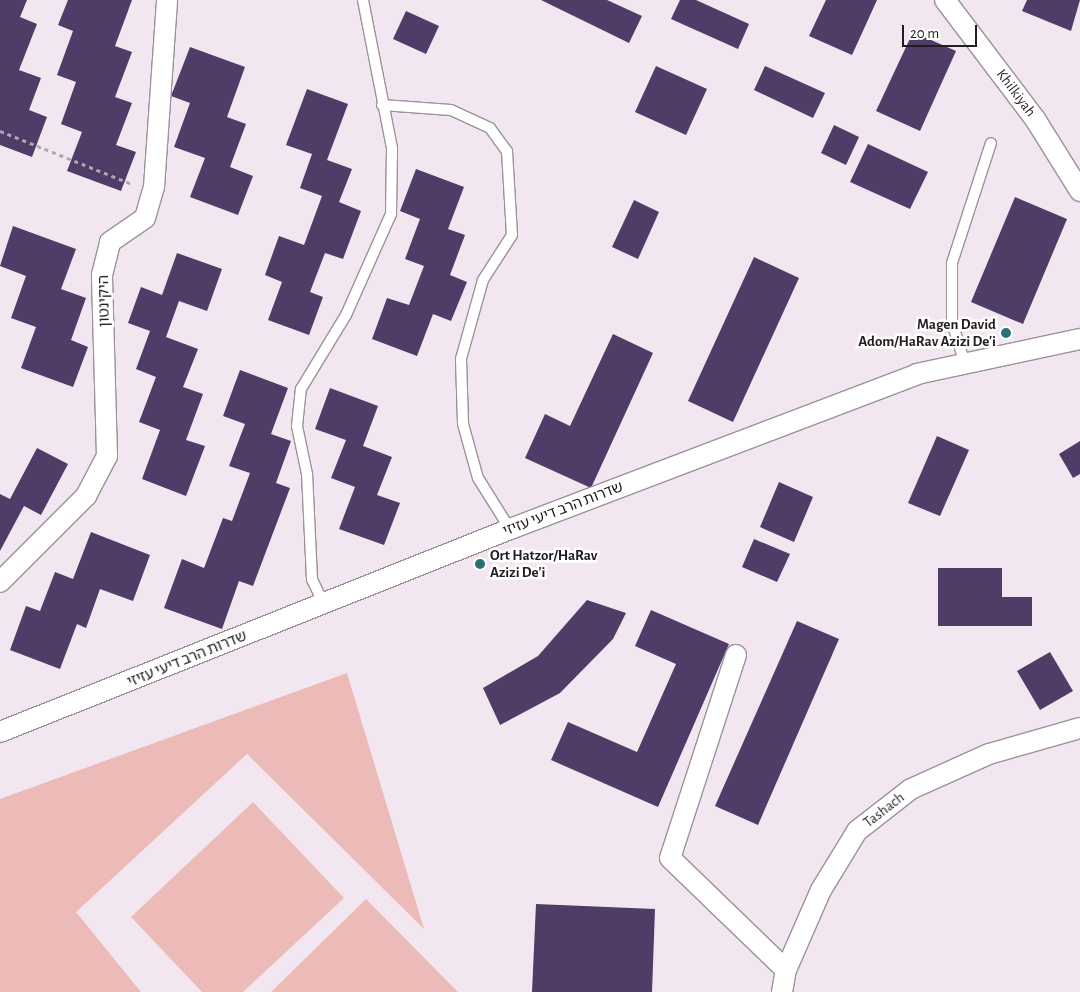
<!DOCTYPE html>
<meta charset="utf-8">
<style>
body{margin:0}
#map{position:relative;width:1080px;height:992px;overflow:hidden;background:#f2e7f0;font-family:"Alegreya Sans","Noto Sans Hebrew",sans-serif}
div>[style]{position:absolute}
.green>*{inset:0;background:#ecbbb8}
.building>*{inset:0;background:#4f3c67}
.path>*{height:3px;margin-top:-1.5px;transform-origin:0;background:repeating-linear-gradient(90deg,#afa7ae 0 4px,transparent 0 8px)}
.roads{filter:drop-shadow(1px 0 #9b929a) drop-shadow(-1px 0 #9b929a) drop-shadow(0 1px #9b929a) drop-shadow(0 -1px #9b929a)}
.service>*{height:10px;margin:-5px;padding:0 5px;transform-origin:5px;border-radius:5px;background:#fff}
.minor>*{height:20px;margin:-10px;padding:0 10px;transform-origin:10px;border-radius:10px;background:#fff}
.dots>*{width:14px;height:14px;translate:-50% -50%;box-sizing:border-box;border:2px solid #fff;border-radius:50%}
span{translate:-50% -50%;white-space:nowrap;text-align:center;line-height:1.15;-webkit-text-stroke:5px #fff;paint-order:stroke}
.street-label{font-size:15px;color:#211d20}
.poi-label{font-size:15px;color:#211d20;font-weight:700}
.right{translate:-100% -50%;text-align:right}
.left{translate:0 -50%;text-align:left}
.scale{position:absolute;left:902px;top:25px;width:75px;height:22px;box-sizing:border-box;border:2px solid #211d20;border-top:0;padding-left:6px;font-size:15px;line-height:18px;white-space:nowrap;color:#211d20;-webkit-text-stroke:4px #fff;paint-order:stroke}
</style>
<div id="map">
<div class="green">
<div style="clip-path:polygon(347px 673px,424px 929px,247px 754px,76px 912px,141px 992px,0 992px,0 799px)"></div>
<div style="clip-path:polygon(253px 802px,344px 898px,243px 992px,202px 992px,131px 917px)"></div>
<div style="clip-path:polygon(366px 899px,458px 992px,271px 992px)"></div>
</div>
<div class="building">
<div style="clip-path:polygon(0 0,27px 0,20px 17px,37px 24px,19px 70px,41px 78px,29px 110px,47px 117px,32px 157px,0 145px)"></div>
<div style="clip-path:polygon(68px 0,132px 0,115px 46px,132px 52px,115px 97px,132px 103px,116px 145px,136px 152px,121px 191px,67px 171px,82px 132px,61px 124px,76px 82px,57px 75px,73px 31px,58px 25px)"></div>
<div style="clip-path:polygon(541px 0,607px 0,642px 16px,629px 43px)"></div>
<div style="clip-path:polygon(680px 0,696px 0,749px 24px,738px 49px,671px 19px)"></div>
<div style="clip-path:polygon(826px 0,877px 0,852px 55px,809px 36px)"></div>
<div style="clip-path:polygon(1027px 0,1080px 0,1071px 31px,1022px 11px)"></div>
<div style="clip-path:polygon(406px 11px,439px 26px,426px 54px,393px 39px)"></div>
<div style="clip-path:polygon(913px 32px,956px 51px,920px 131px,876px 111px)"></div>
<div style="clip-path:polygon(190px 47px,245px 67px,227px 117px,246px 124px,230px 167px,253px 176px,238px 215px,190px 197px,205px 158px,174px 147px,190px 103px,171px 96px)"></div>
<div style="clip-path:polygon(656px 66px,707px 89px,686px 135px,635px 112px)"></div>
<div style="clip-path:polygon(765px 66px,825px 93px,813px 118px,754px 90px)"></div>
<div style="clip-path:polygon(307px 89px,348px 104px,327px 160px,352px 169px,339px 202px,361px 211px,343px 259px,325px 253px,310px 292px,323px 297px,309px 335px,268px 320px,282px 282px,265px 275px,279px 236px,304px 245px,322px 196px,300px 188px,312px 154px,286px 145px)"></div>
<div style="clip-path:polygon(834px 125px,859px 137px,846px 165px,821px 153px)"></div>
<div style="clip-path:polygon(868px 144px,928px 172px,910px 209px,850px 182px)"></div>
<div style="clip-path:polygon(416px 169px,464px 187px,448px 229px,465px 235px,450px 275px,467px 282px,451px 321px,433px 314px,417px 356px,372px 339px,387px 298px,409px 305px,424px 266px,405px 259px,420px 219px,400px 211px)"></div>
<div style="clip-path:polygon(1015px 197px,1067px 219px,1023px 324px,971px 302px)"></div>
<div style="clip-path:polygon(634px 200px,659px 212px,638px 259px,612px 247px)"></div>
<div style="clip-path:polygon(13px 226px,76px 249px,61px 289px,86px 298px,71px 340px,88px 347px,73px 387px,21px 368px,36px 327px,11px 318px,26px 276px,0 266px)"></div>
<div style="clip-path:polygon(177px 253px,222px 269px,207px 311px,179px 301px,166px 337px,198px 349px,183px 387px,203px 394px,186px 440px,205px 446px,186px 496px,142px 479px,160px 430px,139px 422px,156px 377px,136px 369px,150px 331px,128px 323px,141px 287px,162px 295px)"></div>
<div style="clip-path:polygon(754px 257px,799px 278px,733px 422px,688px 401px)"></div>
<div style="clip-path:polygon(613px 334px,653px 353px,591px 488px,525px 458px,545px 414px,570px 426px)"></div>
<div style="clip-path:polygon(240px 370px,288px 388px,271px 434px,291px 441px,276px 483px,290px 488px,253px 586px,239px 581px,222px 629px,164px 608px,182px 559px,204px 568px,223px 518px,232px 521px,250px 473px,229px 466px,245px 424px,223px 416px)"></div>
<div style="clip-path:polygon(330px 388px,378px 406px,363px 446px,392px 457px,377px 495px,400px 503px,384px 545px,339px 529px,355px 487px,331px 478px,346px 440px,315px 429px)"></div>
<div style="clip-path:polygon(937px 436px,969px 450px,940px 516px,908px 503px)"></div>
<div style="clip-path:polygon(1080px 441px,1080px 474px,1073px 478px,1059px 454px)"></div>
<div style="clip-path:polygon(37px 448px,68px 464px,41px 515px,24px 506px,0 551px,0 494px,10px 499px)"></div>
<div style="clip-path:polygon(779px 482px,813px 497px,794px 542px,760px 527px)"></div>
<div style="clip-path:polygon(91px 532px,150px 555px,133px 601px,100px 589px,86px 628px,77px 624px,60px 669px,10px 650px,26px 606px,40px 611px,55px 572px,73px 579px)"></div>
<div style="clip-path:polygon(754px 539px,790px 554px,777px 582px,742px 567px)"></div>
<div style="clip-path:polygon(938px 568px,1002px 568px,1002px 597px,1032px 597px,1032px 626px,938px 626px)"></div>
<div style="clip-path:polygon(587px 600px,626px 613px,613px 639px,560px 693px,500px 725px,483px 688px,538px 656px)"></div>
<div style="clip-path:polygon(651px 610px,729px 644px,658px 807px,551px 760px,568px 722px,637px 752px,676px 664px,635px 646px)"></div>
<div style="clip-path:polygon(797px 621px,839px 639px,758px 825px,715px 806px)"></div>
<div style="clip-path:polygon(1050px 652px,1073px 691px,1040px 710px,1017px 671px)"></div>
<div style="clip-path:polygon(536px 904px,655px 909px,652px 992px,532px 992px)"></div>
</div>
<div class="path">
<div style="left:0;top:131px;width:142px;rotate:21.9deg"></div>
</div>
<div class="roads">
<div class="service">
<div style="left:382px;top:105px;width:69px;rotate:4.1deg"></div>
<div style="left:451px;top:110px;width:43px;rotate:24.8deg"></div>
<div style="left:490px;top:128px;width:29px;rotate:54deg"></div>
<div style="left:507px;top:151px;width:84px;rotate:86.6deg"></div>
<div style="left:512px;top:235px;width:54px;rotate:122.8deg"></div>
<div style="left:483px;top:280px;width:82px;rotate:105.6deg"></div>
<div style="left:461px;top:359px;width:65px;rotate:88.2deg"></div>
<div style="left:463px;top:424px;width:56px;rotate:74.5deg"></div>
<div style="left:478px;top:478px;width:60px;rotate:57.9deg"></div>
<div style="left:965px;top:364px;width:44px;rotate:-107.2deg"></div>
<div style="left:952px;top:322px;width:59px;rotate:-90deg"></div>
<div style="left:952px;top:263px;width:126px;rotate:-72deg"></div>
<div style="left:323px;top:602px;width:25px;rotate:-116deg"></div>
<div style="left:312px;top:579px;width:105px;rotate:-92.7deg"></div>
<div style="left:307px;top:474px;width:49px;rotate:-101.8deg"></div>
<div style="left:297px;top:426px;width:37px;rotate:-84deg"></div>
<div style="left:301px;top:389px;width:87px;rotate:-58.7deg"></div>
<div style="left:346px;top:315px;width:111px;rotate:-66deg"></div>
<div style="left:391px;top:214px;width:66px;rotate:-89.1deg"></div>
<div style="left:392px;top:148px;width:151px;rotate:-101.1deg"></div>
</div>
<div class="minor">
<div style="left:945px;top:0;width:149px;rotate:52.9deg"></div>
<div style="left:1035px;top:119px;width:85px;rotate:58deg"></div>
<div style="left:0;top:582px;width:122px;rotate:-45deg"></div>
<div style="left:86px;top:496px;width:45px;rotate:-62.3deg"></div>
<div style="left:107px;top:456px;width:181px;rotate:-91.6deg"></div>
<div style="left:102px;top:275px;width:34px;rotate:-76deg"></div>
<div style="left:110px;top:242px;width:42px;rotate:-34.4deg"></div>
<div style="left:145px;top:218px;width:32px;rotate:-74deg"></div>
<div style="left:154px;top:187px;width:187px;rotate:-86deg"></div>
<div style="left:736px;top:655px;width:213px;rotate:108deg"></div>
<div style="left:670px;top:858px;width:161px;rotate:44deg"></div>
<div style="left:0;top:732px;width:549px;rotate:-21.7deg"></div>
<div style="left:510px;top:529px;width:436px;rotate:-20.8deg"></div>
<div style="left:917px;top:374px;width:167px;rotate:-12.1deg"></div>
<div style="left:782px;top:992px;width:22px;rotate:-80deg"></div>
<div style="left:786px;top:970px;width:87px;rotate:-66.4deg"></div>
<div style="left:821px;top:890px;width:69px;rotate:-58.6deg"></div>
<div style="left:857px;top:831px;width:68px;rotate:-37.9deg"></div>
<div style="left:911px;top:789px;width:85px;rotate:-24.2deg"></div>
<div style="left:989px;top:754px;width:95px;rotate:-15.9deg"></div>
</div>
</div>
<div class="dots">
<div style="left:1006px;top:333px;background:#277275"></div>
<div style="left:480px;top:564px;background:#277275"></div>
</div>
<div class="street-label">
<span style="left:1016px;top:93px;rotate:53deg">Khilkiyah</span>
<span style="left:104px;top:301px;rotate:-91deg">היקינטון</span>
<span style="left:563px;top:509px;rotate:-21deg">שדרות הרב דיעי עזיזי</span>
<span style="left:187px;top:659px;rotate:-22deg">שדרות הרב דיעי עזיזי</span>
<span style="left:884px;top:810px;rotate:-38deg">Tashach</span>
</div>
<div class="poi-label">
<span class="right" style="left:996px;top:333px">Magen David<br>Adom/HaRav Azizi De'i</span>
<span class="left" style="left:490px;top:564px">Ort Hatzor/HaRav<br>Azizi De'i</span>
</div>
<div class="scale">20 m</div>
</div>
